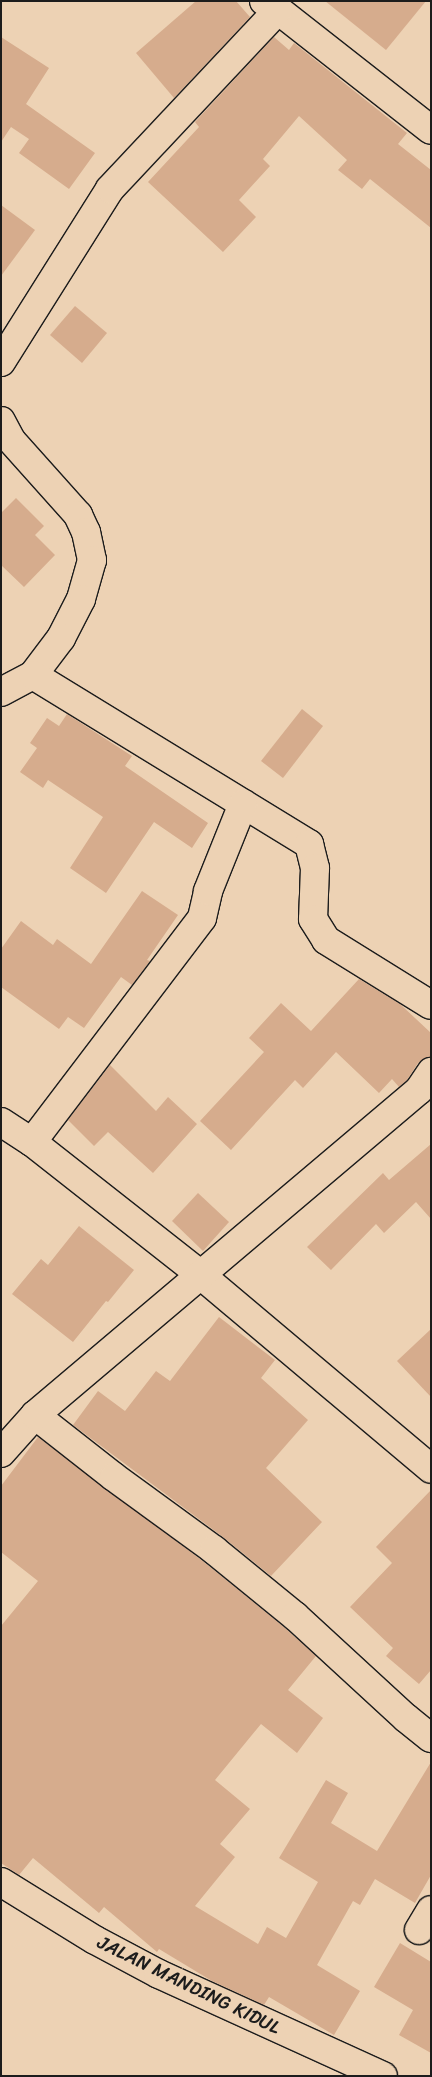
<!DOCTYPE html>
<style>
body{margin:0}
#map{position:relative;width:432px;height:2077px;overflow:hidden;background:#edd2b4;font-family:Sriracha,sans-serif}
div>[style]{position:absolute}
.building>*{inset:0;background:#d6ac8d}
.roads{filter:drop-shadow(1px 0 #1c1c1c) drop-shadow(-1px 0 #1c1c1c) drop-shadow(0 1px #1c1c1c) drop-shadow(0 -1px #1c1c1c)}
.street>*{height:28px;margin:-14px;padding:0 14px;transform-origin:14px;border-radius:14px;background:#edd2b4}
span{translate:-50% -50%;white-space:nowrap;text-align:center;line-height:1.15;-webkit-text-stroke:4.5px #edd2b4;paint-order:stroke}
.street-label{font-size:19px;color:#1c1c1c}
.frame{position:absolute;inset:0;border:2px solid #1c1c1c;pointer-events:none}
</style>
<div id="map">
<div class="building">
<div style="clip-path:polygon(196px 1px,236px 1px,250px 17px,174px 98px,136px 53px)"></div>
<div style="clip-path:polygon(325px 1px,426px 1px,386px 50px)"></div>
<div style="clip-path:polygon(1px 37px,49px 68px,26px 104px,95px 153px,69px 189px,19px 153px,29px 139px,11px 127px,1px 142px)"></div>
<div style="clip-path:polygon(274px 37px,289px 50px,294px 43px,407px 133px,398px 144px,431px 170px,431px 228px,370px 179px,362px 189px,338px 170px,347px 160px,299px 116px,263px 159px,270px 166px,239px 200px,256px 217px,223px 252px,148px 182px,199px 127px,195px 122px)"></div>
<div style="clip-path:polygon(1px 205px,35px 230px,1px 276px)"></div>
<div style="clip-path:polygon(75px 306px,107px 333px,82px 363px,50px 335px)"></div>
<div style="clip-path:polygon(16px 498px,44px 526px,35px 535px,55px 555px,24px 587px,1px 565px,1px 513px)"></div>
<div style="clip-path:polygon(302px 709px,323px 726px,283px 778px,261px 761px)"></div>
<div style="clip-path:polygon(67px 714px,132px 756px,125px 766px,208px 823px,192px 848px,154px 822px,106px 893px,70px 868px,103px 817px,48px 780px,43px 788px,20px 772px,37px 748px,30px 743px,47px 718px,59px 726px)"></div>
<div style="clip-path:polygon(142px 891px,178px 915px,147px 960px,150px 961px,132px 985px,121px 977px,84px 1028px,68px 1017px,59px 1029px,1px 987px,1px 949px,21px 921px,53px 945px,57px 939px,91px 964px)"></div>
<div style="clip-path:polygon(359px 979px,400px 1004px,431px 1033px,431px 1057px,418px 1063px,407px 1080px,399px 1087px,392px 1079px,379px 1093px,336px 1052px,303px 1088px,295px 1080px,231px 1150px,200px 1121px,264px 1052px,249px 1038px,281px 1003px,311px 1031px)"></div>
<div style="clip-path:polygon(110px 1065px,156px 1111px,168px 1097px,197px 1124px,153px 1173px,108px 1132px,94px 1146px,68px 1120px)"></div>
<div style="clip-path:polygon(431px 1144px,431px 1219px,416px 1202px,384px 1233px,376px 1224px,331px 1270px,307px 1247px,383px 1173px,389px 1180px)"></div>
<div style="clip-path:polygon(198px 1193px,229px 1222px,203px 1251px,172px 1221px)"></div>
<div style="clip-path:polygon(79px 1226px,134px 1270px,108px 1302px,106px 1301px,73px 1342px,12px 1294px,41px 1259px,48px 1265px)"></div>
<div style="clip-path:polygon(219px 1317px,275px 1360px,261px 1378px,308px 1420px,266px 1468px,322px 1522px,271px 1576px,223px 1537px,73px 1425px,98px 1391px,125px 1411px,156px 1371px,170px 1381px)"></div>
<div style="clip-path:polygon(431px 1329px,431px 1397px,397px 1361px)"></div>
<div style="clip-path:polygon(38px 1437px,204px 1562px,285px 1628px,316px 1656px,288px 1690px,323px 1718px,297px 1753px,261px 1724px,215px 1780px,250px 1809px,220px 1844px,235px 1857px,195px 1906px,258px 1944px,267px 1927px,286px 1938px,318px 1882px,279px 1858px,326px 1780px,348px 1793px,331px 1823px,377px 1851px,431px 1762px,431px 1875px,415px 1903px,375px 1879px,360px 1905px,353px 1901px,317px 1965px,360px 1991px,334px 2035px,269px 1997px,264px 2005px,212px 1981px,159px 1949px,157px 1952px,104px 1907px,99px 1913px,33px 1858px,19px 1875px,1px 1863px,1px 1626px,38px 1581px,1px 1552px,1px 1486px)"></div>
<div style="clip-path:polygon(431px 1490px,431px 1670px,419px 1684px,386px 1656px,393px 1648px,350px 1607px,392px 1563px,376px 1547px)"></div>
<div style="clip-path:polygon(400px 1943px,431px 1962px,431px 2053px,399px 2035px,413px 2010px,374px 1987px)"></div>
</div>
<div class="roads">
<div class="street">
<div style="left:264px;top:1px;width:17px;rotate:33deg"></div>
<div style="left:278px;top:10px;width:194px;rotate:38.1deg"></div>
<div style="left:1px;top:362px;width:204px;rotate:-57.8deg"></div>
<div style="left:110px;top:189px;width:245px;rotate:-46.8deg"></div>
<div style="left:1px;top:421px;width:21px;rotate:62deg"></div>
<div style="left:11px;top:440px;width:101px;rotate:48.2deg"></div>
<div style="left:78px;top:515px;width:19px;rotate:65deg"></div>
<div style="left:86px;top:532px;width:29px;rotate:78deg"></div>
<div style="left:92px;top:560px;width:41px;rotate:105.8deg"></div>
<div style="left:81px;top:599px;width:44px;rotate:117.1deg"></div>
<div style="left:61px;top:638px;width:46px;rotate:127.1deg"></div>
<div style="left:33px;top:675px;width:36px;rotate:152deg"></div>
<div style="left:33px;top:675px;width:324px;rotate:31.5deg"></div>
<div style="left:309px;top:844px;width:25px;rotate:76deg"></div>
<div style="left:315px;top:868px;width:51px;rotate:92.2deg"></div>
<div style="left:313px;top:919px;width:25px;rotate:58deg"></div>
<div style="left:326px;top:940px;width:123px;rotate:31.8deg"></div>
<div style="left:1px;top:1122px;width:37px;rotate:33deg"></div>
<div style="left:32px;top:1142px;width:216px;rotate:38.2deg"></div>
<div style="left:202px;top:1276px;width:299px;rotate:40.1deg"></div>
<div style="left:32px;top:1142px;width:281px;rotate:-52.8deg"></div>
<div style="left:202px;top:918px;width:28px;rotate:-77deg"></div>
<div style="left:208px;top:891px;width:94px;rotate:-68.1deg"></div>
<div style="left:35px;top:1415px;width:100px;rotate:38.1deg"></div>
<div style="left:114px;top:1477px;width:124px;rotate:36.1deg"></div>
<div style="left:214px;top:1550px;width:104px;rotate:39.2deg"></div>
<div style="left:295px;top:1616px;width:151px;rotate:42.6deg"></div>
<div style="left:406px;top:1718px;width:32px;rotate:39deg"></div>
<div style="left:1px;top:1453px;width:51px;rotate:-48.2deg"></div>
<div style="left:35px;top:1415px;width:503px;rotate:-40.24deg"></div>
<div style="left:419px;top:1090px;width:22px;rotate:-56deg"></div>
<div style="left:1px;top:1882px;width:110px;rotate:31.7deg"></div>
<div style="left:95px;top:1940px;width:72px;rotate:28deg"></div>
<div style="left:159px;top:1974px;width:246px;rotate:24.5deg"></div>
<div style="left:419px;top:1930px;width:23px;rotate:-59deg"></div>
</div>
</div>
<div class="street-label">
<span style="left:189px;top:1985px;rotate:26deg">JALAN MANDING KIDUL</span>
</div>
<div class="frame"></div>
</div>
